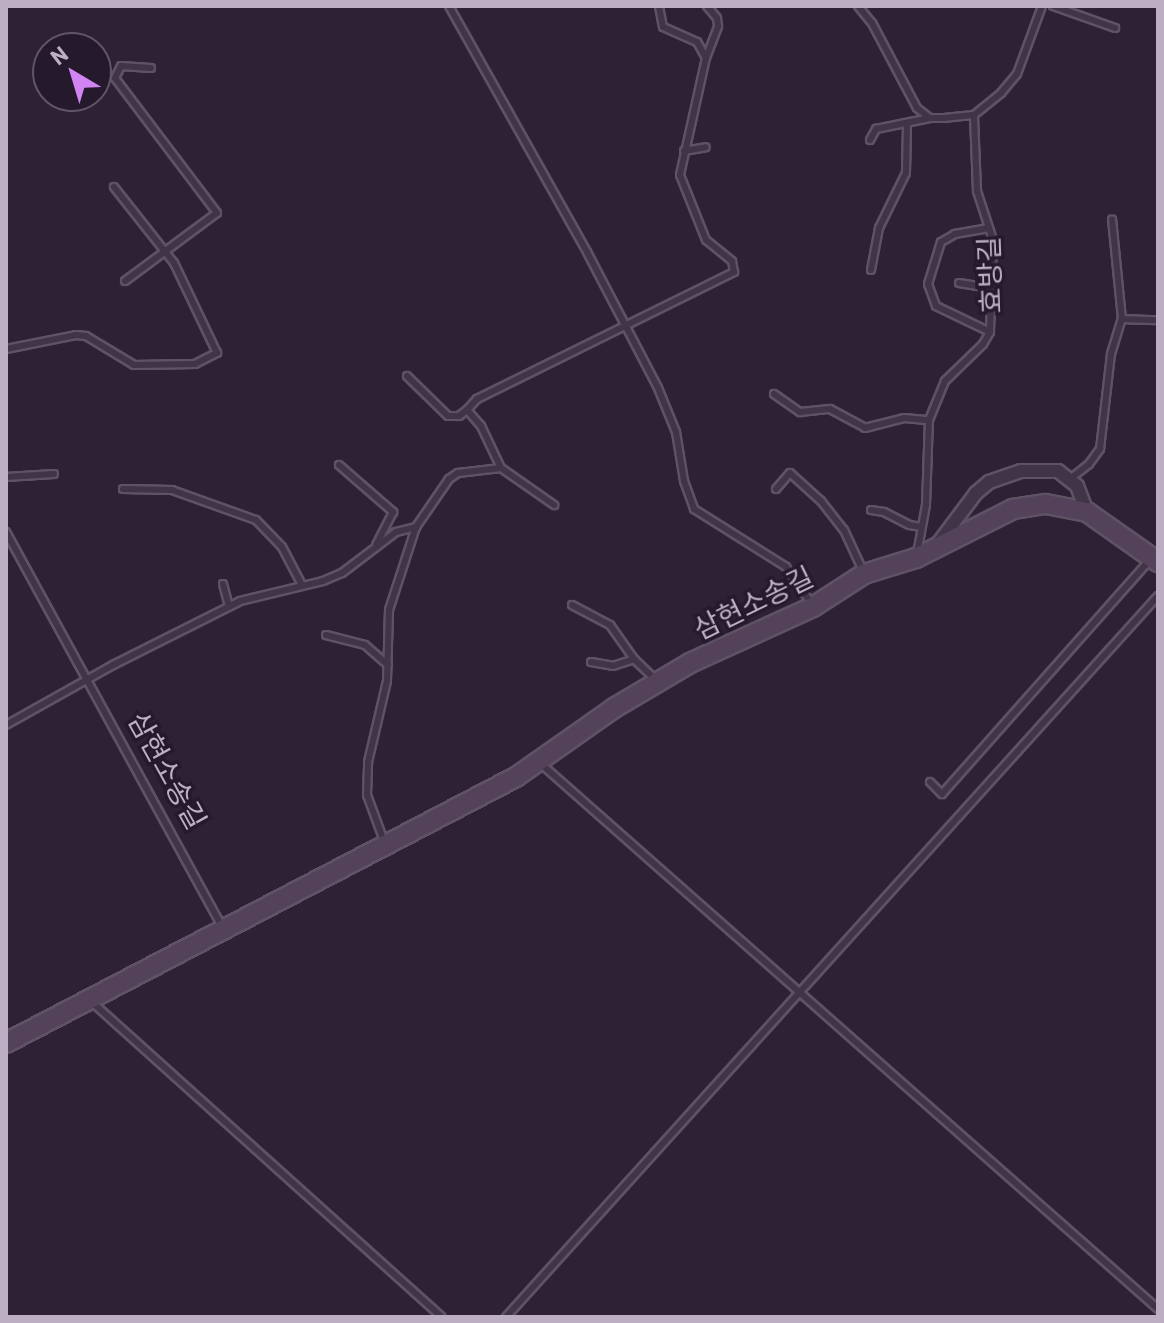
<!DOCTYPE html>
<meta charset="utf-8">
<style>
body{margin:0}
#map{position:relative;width:1164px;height:1323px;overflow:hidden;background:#2f2135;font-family:Barlow,"Noto Sans KR",sans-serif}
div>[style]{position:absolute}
.roads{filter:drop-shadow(2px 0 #5e5264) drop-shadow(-2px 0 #5e5264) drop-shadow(0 2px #5e5264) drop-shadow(0 -2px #5e5264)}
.lane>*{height:6px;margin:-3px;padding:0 3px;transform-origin:3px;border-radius:3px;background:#413446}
.street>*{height:12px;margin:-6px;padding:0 6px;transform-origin:6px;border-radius:6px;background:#413446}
.secondary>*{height:18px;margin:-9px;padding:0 9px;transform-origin:9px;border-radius:9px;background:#534259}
span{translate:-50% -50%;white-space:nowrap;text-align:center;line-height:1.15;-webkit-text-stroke:7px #251a2b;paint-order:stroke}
.street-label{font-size:28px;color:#bdaec3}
.frame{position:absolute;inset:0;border:8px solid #bdaec3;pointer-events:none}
.north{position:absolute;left:32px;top:32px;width:80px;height:80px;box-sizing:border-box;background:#251a2b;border:2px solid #625568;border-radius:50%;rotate:322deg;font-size:22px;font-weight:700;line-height:32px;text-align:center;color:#bdaec3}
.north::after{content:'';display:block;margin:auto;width:28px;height:36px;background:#d285f2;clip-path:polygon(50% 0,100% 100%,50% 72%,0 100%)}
</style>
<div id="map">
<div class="roads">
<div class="lane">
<div style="left:449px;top:6px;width:282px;rotate:60.7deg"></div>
<div style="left:587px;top:252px;width:153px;rotate:62.4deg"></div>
<div style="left:658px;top:388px;width:48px;rotate:67.8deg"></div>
<div style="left:676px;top:432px;width:50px;rotate:80.7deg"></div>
<div style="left:684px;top:481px;width:30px;rotate:70deg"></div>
<div style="left:694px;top:509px;width:109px;rotate:32.2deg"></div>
<div style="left:786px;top:567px;width:44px;rotate:55.2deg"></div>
<div style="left:858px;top:6px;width:22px;rotate:51deg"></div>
<div style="left:872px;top:23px;width:96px;rotate:62.1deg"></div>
<div style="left:917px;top:108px;width:16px;rotate:38deg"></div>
<div style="left:930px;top:118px;width:14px"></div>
<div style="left:944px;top:118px;width:30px;rotate:-6deg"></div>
<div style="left:974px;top:115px;width:35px;rotate:-39deg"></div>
<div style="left:1001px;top:93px;width:25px;rotate:-50deg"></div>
<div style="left:1017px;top:74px;width:72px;rotate:-69.8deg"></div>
<div style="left:1053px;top:6px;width:66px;rotate:19.5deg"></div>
<div style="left:706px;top:58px;width:34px;rotate:-69deg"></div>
<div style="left:718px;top:26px;width:8px;rotate:-97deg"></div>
<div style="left:717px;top:18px;width:16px;rotate:-130deg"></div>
<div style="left:870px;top:140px;width:13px;rotate:-61deg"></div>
<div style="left:876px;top:129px;width:55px;rotate:-11.5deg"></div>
<div style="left:684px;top:151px;width:22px;rotate:-10deg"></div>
<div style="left:989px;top:228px;width:35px;rotate:170deg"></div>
<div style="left:955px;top:234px;width:16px;rotate:150deg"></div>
<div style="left:941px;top:242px;width:44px;rotate:107.2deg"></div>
<div style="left:928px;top:284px;width:23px;rotate:70deg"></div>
<div style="left:936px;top:306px;width:60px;rotate:25.7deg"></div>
<div style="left:871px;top:270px;width:43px;rotate:-79.2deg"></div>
<div style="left:879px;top:228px;width:61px;rotate:-63.9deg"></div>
<div style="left:906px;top:173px;width:49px;rotate:-88.8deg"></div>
<div style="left:125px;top:281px;width:114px;rotate:-36.5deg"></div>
<div style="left:217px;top:213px;width:169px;rotate:-127.1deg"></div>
<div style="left:115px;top:78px;width:13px;rotate:-63deg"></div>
<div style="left:121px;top:66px;width:30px;rotate:4deg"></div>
<div style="left:959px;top:283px;width:33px;rotate:9deg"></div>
<div style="left:1122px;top:319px;width:33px;rotate:2deg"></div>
<div style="left:6px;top:349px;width:71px;rotate:-11.3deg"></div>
<div style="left:76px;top:335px;width:10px;rotate:6deg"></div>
<div style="left:86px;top:336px;width:56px;rotate:31.1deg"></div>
<div style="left:134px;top:365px;width:61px;rotate:-0.9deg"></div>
<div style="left:195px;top:364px;width:25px;rotate:-27deg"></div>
<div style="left:217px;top:353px;width:100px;rotate:-115.5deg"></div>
<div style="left:174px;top:263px;width:97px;rotate:-128.3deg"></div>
<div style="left:407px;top:376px;width:57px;rotate:44.3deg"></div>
<div style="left:448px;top:416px;width:11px"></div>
<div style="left:459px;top:416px;width:10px;rotate:-37deg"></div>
<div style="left:774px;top:394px;width:32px;rotate:35deg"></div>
<div style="left:800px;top:412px;width:30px;rotate:-6deg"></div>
<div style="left:830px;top:409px;width:40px;rotate:28deg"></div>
<div style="left:865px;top:428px;width:40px;rotate:-14.4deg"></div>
<div style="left:904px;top:418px;width:25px;rotate:5deg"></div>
<div style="left:339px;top:465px;width:72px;rotate:41deg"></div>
<div style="left:393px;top:512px;width:37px;rotate:117deg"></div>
<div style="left:501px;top:468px;width:65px;rotate:34.9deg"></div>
<div style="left:6px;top:477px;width:48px;rotate:-3.6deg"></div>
<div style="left:1070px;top:479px;width:24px;rotate:-38deg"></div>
<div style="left:1089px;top:464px;width:19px;rotate:-54deg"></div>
<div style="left:1100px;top:449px;width:96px;rotate:-83.4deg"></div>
<div style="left:1111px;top:354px;width:37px;rotate:-73deg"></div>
<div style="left:1122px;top:319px;width:100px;rotate:-95.7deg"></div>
<div style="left:123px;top:489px;width:49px;rotate:1.2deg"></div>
<div style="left:172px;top:490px;width:89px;rotate:19.7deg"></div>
<div style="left:256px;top:520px;width:37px;rotate:46deg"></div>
<div style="left:282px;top:547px;width:43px;rotate:62.2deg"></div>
<div style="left:776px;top:489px;width:21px;rotate:-49deg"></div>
<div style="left:790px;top:473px;width:42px;rotate:42.1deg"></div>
<div style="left:821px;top:501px;width:37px;rotate:52deg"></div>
<div style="left:844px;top:530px;width:45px;rotate:65.1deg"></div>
<div style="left:871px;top:510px;width:13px;rotate:9deg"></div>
<div style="left:884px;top:512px;width:28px;rotate:27deg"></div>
<div style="left:909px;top:525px;width:13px;rotate:9deg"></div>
<div style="left:6px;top:532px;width:449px;rotate:61.3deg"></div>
<div style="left:917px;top:554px;width:50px;rotate:-79.6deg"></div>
<div style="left:926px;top:505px;width:85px;rotate:-88deg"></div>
<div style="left:929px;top:420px;width:42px;rotate:-67.7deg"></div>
<div style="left:945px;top:381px;width:53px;rotate:-44.2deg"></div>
<div style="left:983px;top:344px;width:14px;rotate:-60deg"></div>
<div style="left:990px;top:332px;width:92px;rotate:-88.1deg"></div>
<div style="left:993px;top:240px;width:52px;rotate:-108.1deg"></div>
<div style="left:977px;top:191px;width:76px;rotate:-92.3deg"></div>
<div style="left:223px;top:584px;width:23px;rotate:75deg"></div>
<div style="left:572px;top:605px;width:43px;rotate:27.8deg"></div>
<div style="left:610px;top:625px;width:42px;rotate:54.8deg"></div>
<div style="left:634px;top:659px;width:29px;rotate:44deg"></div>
<div style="left:326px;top:635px;width:40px;rotate:14.4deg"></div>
<div style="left:365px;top:645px;width:30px;rotate:41deg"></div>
<div style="left:591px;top:662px;width:22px;rotate:10deg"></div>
<div style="left:613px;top:666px;width:22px;rotate:-18deg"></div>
<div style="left:6px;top:725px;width:123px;rotate:-29.3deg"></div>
<div style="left:113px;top:665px;width:142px;rotate:-26.7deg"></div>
<div style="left:240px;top:601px;width:85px;rotate:-13.5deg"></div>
<div style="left:323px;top:581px;width:21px;rotate:-23deg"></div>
<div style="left:342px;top:573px;width:68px;rotate:-37.2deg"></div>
<div style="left:396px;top:532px;width:21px;rotate:-14deg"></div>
<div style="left:416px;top:527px;width:58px;rotate:-55.5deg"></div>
<div style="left:449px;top:479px;width:11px;rotate:-34deg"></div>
<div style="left:458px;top:473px;width:43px;rotate:-6.6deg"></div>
<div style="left:501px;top:468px;width:47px;rotate:-115.5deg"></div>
<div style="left:481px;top:426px;width:21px;rotate:-131deg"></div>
<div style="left:467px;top:410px;width:15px;rotate:-48deg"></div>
<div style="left:477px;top:399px;width:287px;rotate:-26.3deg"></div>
<div style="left:734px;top:272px;width:11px;rotate:-100deg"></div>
<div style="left:732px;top:261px;width:33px;rotate:-141deg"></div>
<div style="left:706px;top:240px;width:70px;rotate:-111.8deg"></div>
<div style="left:680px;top:175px;width:120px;rotate:-77.5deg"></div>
<div style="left:706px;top:58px;width:18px;rotate:-119deg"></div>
<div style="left:697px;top:42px;width:37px;rotate:-156deg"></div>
<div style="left:663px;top:27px;width:21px;rotate:-101deg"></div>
<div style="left:540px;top:763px;width:825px;rotate:41.46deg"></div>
<div style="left:930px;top:782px;width:17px;rotate:45deg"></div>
<div style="left:942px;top:794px;width:314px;rotate:-48.4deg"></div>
<div style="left:384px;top:841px;width:49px;rotate:-110.3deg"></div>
<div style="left:367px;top:795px;width:33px;rotate:-88deg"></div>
<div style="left:368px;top:762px;width:83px;rotate:-76.8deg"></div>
<div style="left:387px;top:681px;width:71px;rotate:-88.4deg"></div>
<div style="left:389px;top:610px;width:87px;rotate:-72deg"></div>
<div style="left:93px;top:1003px;width:469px;rotate:42deg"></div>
<div style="left:506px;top:1317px;width:972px;rotate:-47.88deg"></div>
</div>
<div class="street">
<div style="left:937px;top:545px;width:65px;rotate:-53.1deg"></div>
<div style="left:976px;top:493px;width:17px;rotate:-40deg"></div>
<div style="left:989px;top:482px;width:34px;rotate:-19deg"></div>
<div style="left:1021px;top:471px;width:37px"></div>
<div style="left:1058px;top:471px;width:24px;rotate:38deg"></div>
<div style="left:1077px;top:486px;width:28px;rotate:69deg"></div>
</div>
<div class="secondary">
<div style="left:6px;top:1043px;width:575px;rotate:-27.55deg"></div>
<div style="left:516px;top:777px;width:120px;rotate:-35.1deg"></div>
<div style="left:614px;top:708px;width:88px;rotate:-30.6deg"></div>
<div style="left:690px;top:663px;width:135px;rotate:-24.5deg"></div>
<div style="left:813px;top:607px;width:61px;rotate:-32.9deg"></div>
<div style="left:864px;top:574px;width:54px;rotate:-17.1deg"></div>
<div style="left:916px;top:558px;width:109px;rotate:-26.8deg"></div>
<div style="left:1013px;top:509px;width:33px;rotate:-9deg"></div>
<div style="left:1046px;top:504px;width:42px;rotate:11deg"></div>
<div style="left:1087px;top:512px;width:87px;rotate:35.2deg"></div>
</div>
</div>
<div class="street-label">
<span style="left:989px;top:275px;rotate:-92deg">효방길</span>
<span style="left:753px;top:602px;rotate:-26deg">삼현소송길</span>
<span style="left:168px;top:770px;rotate:61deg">삼현소송길</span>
</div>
<div class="frame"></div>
<div class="north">N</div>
</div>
